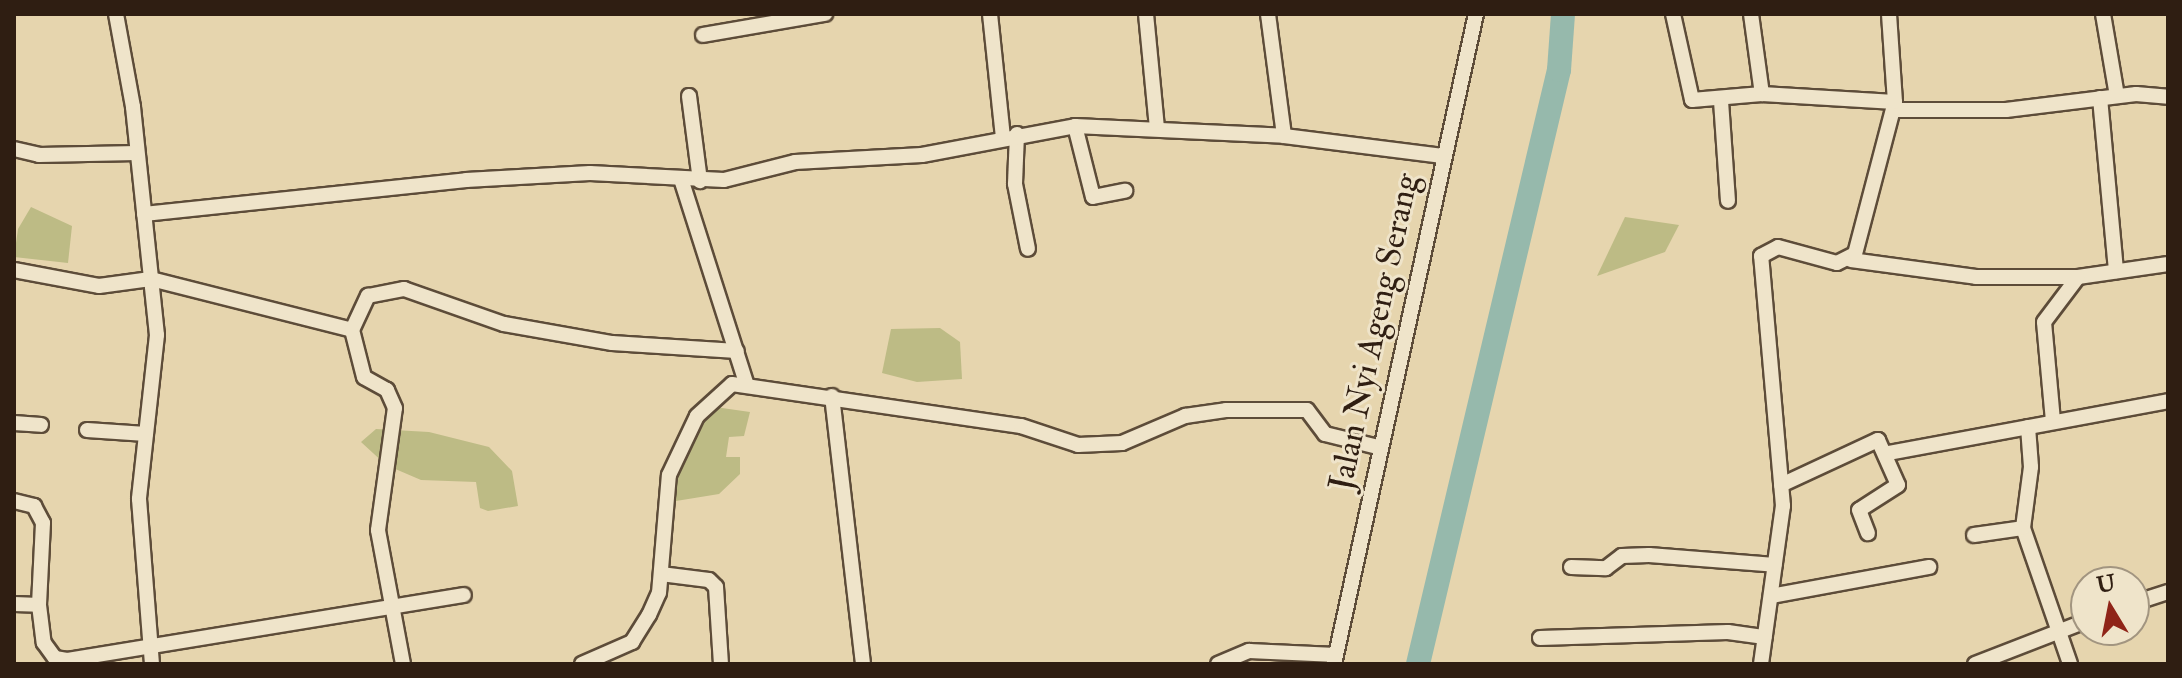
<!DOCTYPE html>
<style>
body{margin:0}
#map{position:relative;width:2182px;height:678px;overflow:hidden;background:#e6d5ae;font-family:"IM FELL Double Pica",serif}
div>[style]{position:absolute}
.green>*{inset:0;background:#bdbb85}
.river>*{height:24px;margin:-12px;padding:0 12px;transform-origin:12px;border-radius:12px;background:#96b9ac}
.roads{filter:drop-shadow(2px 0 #5d4c39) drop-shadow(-2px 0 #5d4c39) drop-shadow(0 2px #5d4c39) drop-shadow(0 -2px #5d4c39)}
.minor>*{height:14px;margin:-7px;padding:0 7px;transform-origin:7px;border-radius:7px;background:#efe4ca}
span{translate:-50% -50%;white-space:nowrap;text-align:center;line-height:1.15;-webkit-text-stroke:6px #efe4ca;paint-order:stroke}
.street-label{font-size:34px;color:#2f1e12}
.frame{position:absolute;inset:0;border:16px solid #2f1e12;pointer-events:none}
.north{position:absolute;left:2070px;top:566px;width:80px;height:80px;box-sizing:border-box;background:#efe4ca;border:2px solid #a29580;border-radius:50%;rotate:350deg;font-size:22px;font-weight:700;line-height:32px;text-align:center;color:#2f1e12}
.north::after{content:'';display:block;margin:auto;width:28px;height:36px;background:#8f2418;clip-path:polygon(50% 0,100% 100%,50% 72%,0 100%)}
</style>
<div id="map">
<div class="green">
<div style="clip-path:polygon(31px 207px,72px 226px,68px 263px,14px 257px,18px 229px)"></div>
<div style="clip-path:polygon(1625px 217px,1679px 225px,1665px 252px,1597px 276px)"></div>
<div style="clip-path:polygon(940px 328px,960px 342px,962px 379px,917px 382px,882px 373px,891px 329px)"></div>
<div style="clip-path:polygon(708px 406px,750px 412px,744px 436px,729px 437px,726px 457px,740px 457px,740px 474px,719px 494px,676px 501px,669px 484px)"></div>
<div style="clip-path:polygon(376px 429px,429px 432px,489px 447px,512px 471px,518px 506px,488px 511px,480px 508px,476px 482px,421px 480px,386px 465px,361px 442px)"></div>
</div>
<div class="river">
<div style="left:1418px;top:664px;width:611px;rotate:-76.65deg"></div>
<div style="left:1559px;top:70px;width:56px;rotate:-85.9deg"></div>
</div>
<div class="roads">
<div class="minor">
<div style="left:116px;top:14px;width:95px;rotate:79.6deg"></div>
<div style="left:133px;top:107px;width:229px;rotate:84deg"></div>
<div style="left:157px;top:335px;width:165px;rotate:96.3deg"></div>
<div style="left:139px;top:499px;width:166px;rotate:85.5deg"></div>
<div style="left:990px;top:14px;width:124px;rotate:84deg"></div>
<div style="left:1146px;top:14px;width:115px;rotate:84.5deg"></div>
<div style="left:1268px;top:14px;width:123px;rotate:82.5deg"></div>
<div style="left:1673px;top:14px;width:88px;rotate:77.5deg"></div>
<div style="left:1692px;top:100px;width:70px;rotate:-4.9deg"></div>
<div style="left:1762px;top:94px;width:133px;rotate:3.4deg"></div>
<div style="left:1751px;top:14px;width:81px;rotate:82.2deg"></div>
<div style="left:2103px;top:14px;width:83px;rotate:80.3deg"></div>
<div style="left:703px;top:35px;width:124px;rotate:-9.8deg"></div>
<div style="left:689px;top:96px;width:86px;rotate:82.6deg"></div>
<div style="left:2100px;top:98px;width:174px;rotate:84.7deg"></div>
<div style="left:1721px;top:101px;width:100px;rotate:86deg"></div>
<div style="left:1893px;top:110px;width:113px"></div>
<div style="left:2006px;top:110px;width:131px;rotate:-7deg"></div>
<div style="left:2136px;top:94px;width:32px;rotate:5deg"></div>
<div style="left:1075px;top:126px;width:73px;rotate:75.8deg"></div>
<div style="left:1093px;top:197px;width:33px;rotate:-11deg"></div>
<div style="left:1017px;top:134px;width:50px;rotate:92.3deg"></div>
<div style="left:1015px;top:184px;width:66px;rotate:78.7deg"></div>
<div style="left:14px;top:149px;width:26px;rotate:13deg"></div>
<div style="left:39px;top:155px;width:98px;rotate:-1.2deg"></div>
<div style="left:682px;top:182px;width:210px;rotate:72.3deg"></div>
<div style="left:144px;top:214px;width:324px;rotate:-6deg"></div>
<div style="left:466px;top:180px;width:124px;rotate:-3.2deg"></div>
<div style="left:590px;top:173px;width:134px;rotate:3deg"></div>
<div style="left:724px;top:180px;width:73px;rotate:-14.2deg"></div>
<div style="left:795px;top:162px;width:127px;rotate:-3.2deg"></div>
<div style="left:922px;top:155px;width:156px;rotate:-10.7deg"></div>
<div style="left:1075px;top:126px;width:209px;rotate:2.7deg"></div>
<div style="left:1284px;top:136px;width:160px;rotate:7.2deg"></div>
<div style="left:1851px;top:260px;width:126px;rotate:7.7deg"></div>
<div style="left:1976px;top:277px;width:102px"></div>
<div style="left:2078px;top:277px;width:91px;rotate:-8.2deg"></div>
<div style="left:14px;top:270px;width:86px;rotate:10.7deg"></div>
<div style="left:99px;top:286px;width:52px;rotate:-7.7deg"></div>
<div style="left:151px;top:279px;width:207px;rotate:14.2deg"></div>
<div style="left:832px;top:396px;width:270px;rotate:83.4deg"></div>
<div style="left:2053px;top:421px;width:99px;rotate:-95.2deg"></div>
<div style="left:2044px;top:322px;width:56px;rotate:-52.9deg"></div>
<div style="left:14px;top:423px;width:27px;rotate:4deg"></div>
<div style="left:2028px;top:427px;width:40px;rotate:85.7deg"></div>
<div style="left:2031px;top:467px;width:62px;rotate:97.5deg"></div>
<div style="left:2023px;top:528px;width:144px;rotate:70.9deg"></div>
<div style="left:87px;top:430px;width:59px;rotate:3.9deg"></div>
<div style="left:1888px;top:453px;width:285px;rotate:-10.5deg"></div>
<div style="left:1781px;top:485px;width:107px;rotate:-24.9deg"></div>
<div style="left:1878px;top:440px;width:49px;rotate:66deg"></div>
<div style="left:1898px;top:485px;width:46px;rotate:147.3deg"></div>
<div style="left:1859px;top:510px;width:25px;rotate:69deg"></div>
<div style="left:14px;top:501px;width:21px;rotate:14deg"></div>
<div style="left:34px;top:506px;width:19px;rotate:62deg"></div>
<div style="left:43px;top:523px;width:82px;rotate:92.8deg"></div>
<div style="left:1974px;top:535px;width:49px;rotate:-8.1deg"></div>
<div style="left:1571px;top:567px;width:35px;rotate:2deg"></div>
<div style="left:1606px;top:568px;width:20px;rotate:-37deg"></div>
<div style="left:1622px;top:556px;width:27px;rotate:-2deg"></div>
<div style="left:1649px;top:555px;width:126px;rotate:4.5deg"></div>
<div style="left:661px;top:574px;width:48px;rotate:7.1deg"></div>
<div style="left:709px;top:580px;width:10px;rotate:45deg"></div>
<div style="left:716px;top:587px;width:77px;rotate:86.3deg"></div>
<div style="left:1771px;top:596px;width:161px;rotate:-10.4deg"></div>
<div style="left:2134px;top:603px;width:36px;rotate:-18deg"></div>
<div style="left:14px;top:604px;width:25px;rotate:2deg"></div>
<div style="left:39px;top:605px;width:38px;rotate:83deg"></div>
<div style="left:44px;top:643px;width:19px;rotate:54deg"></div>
<div style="left:55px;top:658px;width:12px;rotate:9deg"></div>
<div style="left:67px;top:660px;width:402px;rotate:-9.3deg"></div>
<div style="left:1540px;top:638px;width:188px;rotate:-1.8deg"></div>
<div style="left:1728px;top:632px;width:37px;rotate:8deg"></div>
<div style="left:403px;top:664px;width:136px;rotate:-100.6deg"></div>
<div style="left:378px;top:530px;width:123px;rotate:-82.1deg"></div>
<div style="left:395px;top:408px;width:20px;rotate:-114deg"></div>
<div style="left:387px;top:390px;width:26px;rotate:-151deg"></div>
<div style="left:364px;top:377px;width:49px;rotate:-104.3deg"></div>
<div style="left:352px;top:330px;width:38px;rotate:-65deg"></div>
<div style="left:368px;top:296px;width:37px;rotate:-11deg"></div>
<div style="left:404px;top:289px;width:106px;rotate:19.3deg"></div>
<div style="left:504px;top:324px;width:110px;rotate:10deg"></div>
<div style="left:612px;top:343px;width:125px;rotate:3.7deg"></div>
<div style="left:582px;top:664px;width:55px;rotate:-23.7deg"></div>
<div style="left:632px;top:642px;width:32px;rotate:-58deg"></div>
<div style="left:649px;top:615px;width:24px;rotate:-66deg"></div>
<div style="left:659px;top:593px;width:118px;rotate:-85.2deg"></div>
<div style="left:669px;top:475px;width:65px;rotate:-64.6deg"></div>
<div style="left:697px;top:416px;width:47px;rotate:-42.4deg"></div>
<div style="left:732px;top:384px;width:292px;rotate:8.3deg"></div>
<div style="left:1021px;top:426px;width:60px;rotate:18.4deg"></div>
<div style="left:1078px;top:445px;width:44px;rotate:-2.6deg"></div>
<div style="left:1122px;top:443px;width:69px;rotate:-23.2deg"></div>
<div style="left:1185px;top:416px;width:41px;rotate:-8.3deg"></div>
<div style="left:1226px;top:410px;width:81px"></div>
<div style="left:1307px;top:410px;width:30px;rotate:53deg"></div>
<div style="left:1325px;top:434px;width:55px;rotate:13.8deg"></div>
<div style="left:1218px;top:664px;width:34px;rotate:-23deg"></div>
<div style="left:1249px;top:651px;width:87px;rotate:2.6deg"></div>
<div style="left:1334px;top:664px;width:665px;rotate:-77.68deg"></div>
<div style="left:1761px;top:664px;width:160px;rotate:-82.1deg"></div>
<div style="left:1783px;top:506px;width:251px;rotate:-95deg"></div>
<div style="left:1761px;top:256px;width:19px;rotate:-28deg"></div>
<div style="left:1778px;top:247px;width:61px;rotate:15.2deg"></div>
<div style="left:1837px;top:263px;width:20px;rotate:-27deg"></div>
<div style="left:1855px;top:254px;width:157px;rotate:-75.3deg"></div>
<div style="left:1895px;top:102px;width:88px;rotate:-93.9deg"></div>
<div style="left:1975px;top:664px;width:119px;rotate:-21.2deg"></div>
</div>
</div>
<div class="street-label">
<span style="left:1374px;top:332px;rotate:-78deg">Jalan Nyi Ageng Serang</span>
</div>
<div class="frame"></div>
<div class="north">U</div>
</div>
